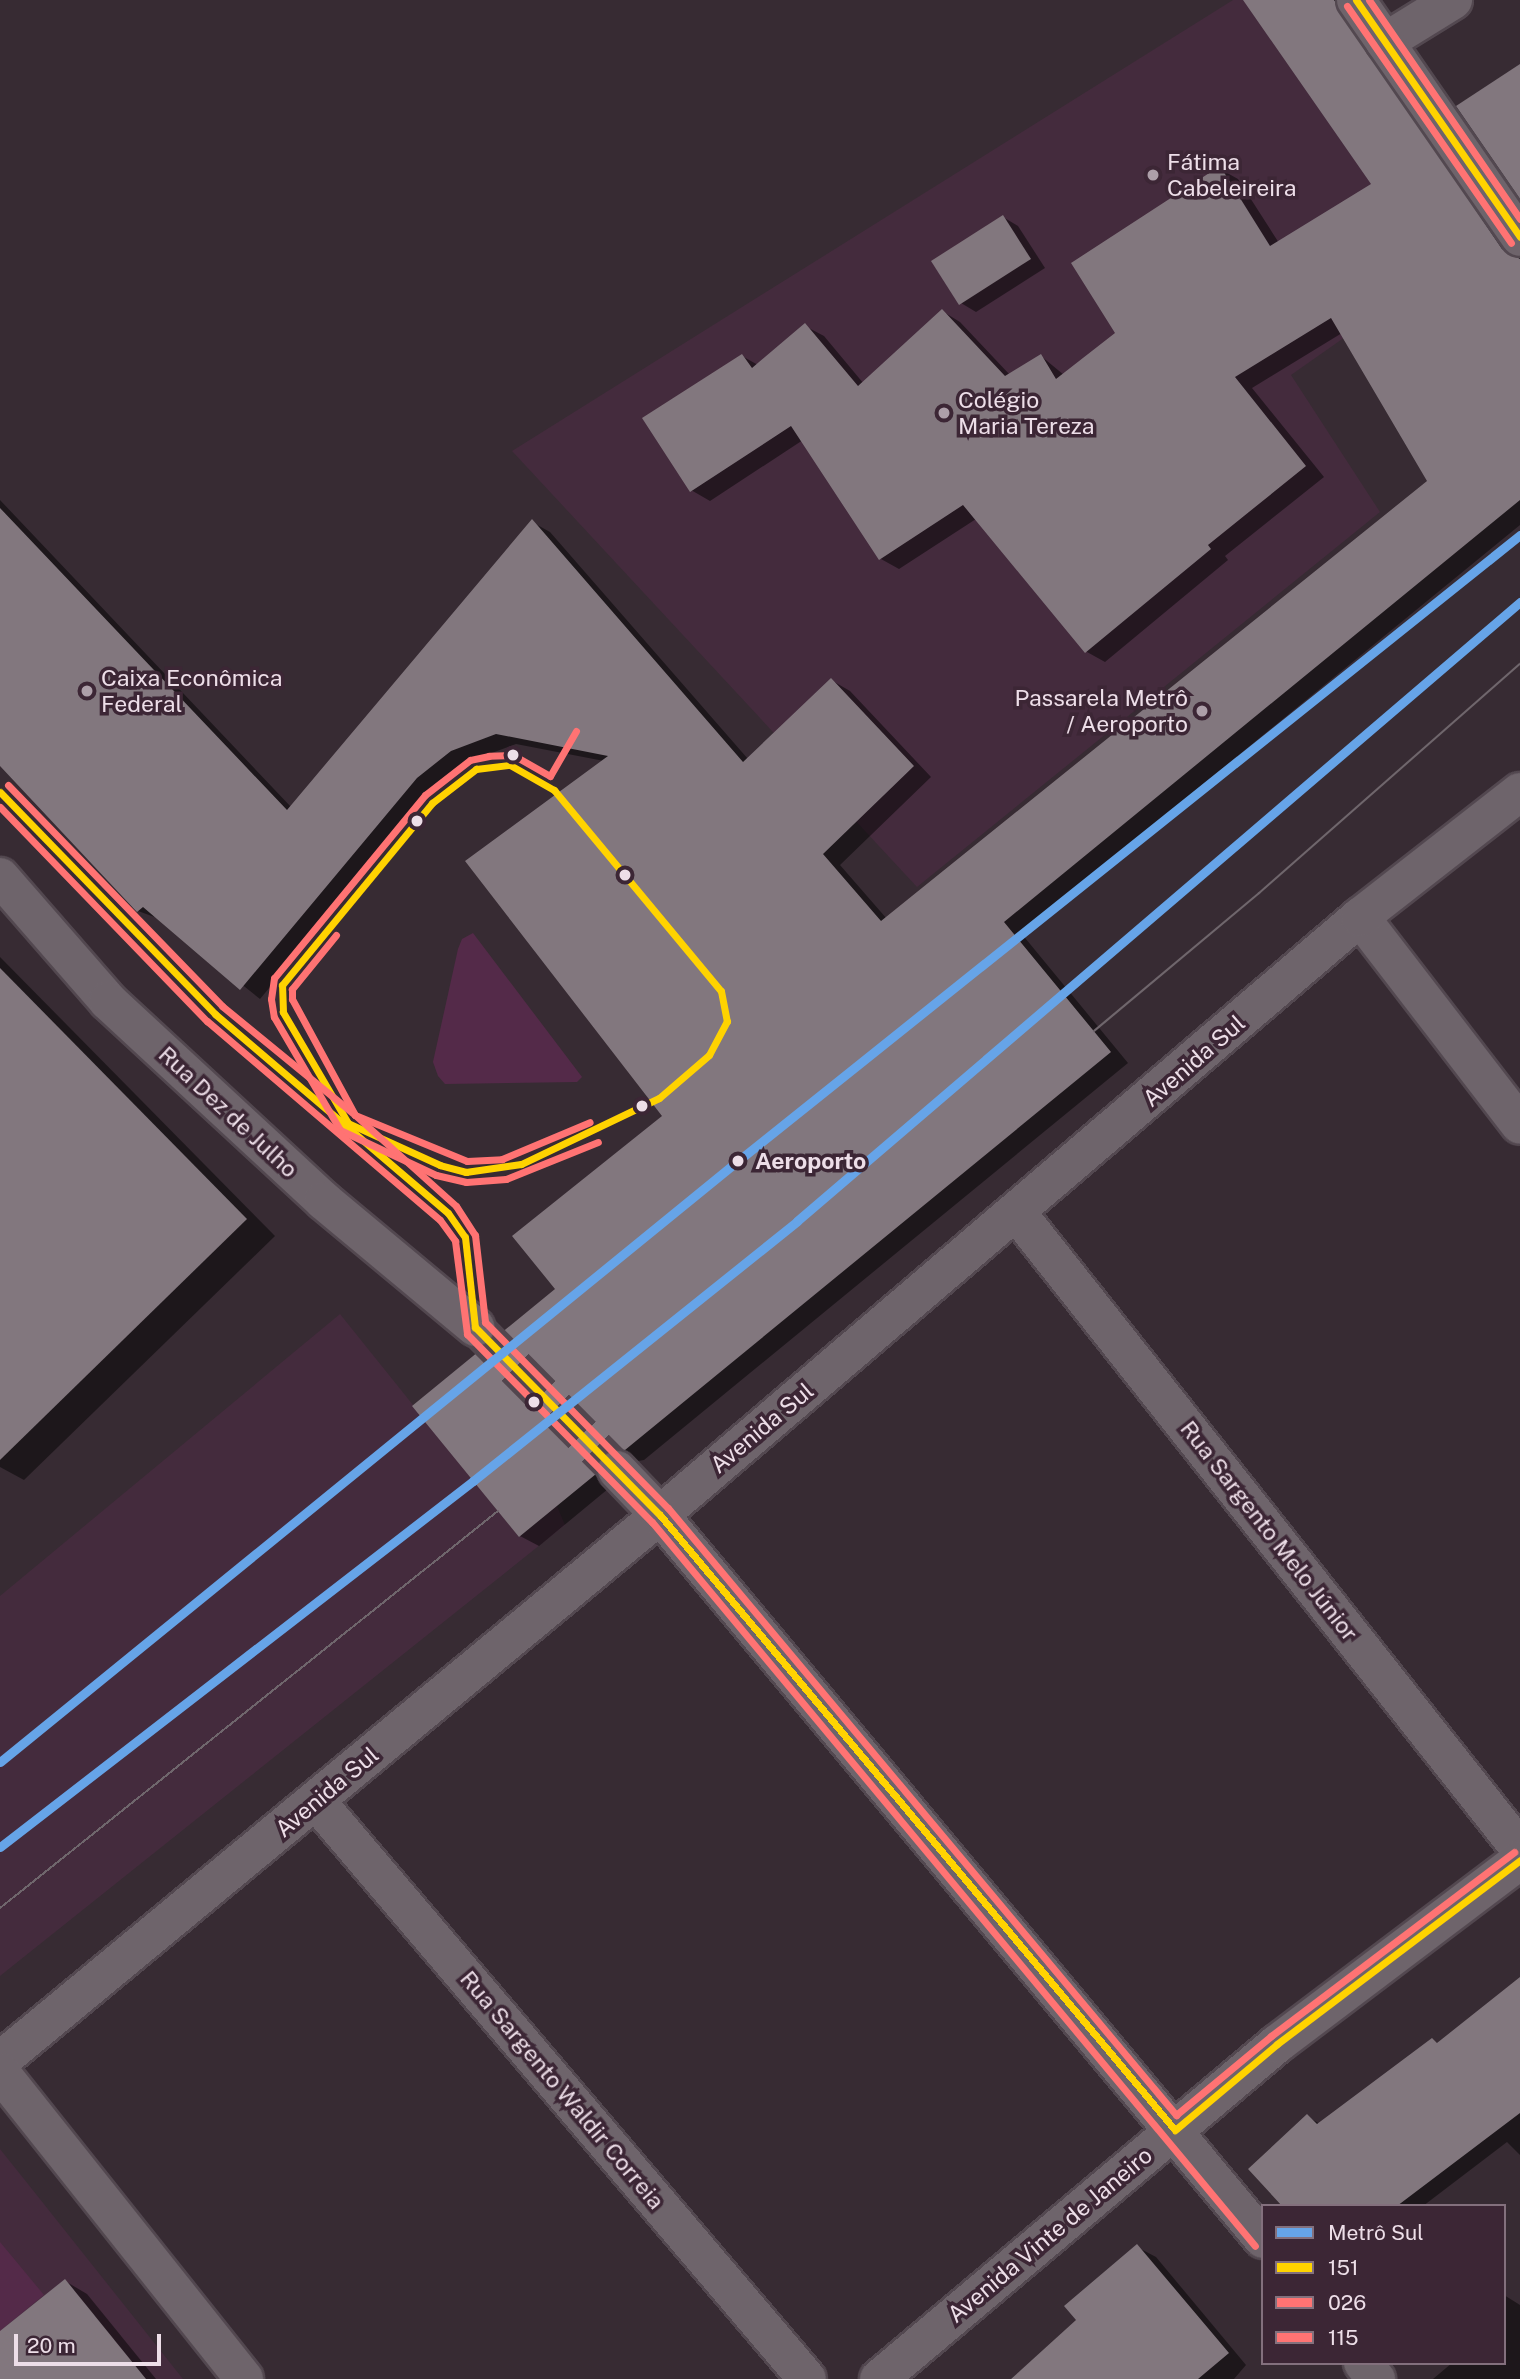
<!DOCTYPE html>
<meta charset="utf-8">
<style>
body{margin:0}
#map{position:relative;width:1520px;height:2379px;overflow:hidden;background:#372b33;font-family:"Public Sans",sans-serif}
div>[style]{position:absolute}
.built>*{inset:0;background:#442b3d}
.green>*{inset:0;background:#542a49}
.shadow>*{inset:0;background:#0007}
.building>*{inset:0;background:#82777e}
.secondary-tunnel>*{height:38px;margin-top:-19px;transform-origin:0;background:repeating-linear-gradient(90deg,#52464e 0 38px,transparent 0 57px)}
.roads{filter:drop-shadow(2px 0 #534850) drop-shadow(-2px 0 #534850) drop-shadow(0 2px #534850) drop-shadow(0 -2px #534850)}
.minor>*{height:38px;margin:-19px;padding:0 19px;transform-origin:19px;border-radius:19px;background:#6e646b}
.tertiary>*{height:38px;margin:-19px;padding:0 19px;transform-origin:19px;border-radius:19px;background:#6e646b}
.secondary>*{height:38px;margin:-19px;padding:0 19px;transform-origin:19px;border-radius:19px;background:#6e646b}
.tram>*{height:2px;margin:-1px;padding:0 1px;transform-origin:1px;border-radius:1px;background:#6f666c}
.bus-1>*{height:7px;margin:-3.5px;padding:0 3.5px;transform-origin:3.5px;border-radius:3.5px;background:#ffd300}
.bus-2>*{height:7px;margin:-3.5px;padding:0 3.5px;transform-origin:3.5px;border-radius:3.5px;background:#ff7373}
.bus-3>*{height:7px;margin:-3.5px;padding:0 3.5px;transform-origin:3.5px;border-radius:3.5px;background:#ff7373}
.metro-1>*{height:9px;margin:-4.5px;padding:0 4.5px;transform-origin:4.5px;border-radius:4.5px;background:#66a4e8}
.dots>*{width:19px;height:19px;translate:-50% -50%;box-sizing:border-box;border:4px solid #3c2635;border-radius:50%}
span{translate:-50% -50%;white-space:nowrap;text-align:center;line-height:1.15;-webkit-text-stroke:7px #3c2635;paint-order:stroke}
.poi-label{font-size:23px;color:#eddee8}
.left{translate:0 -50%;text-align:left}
.right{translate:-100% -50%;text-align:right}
.street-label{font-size:23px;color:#eddee8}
.stop-label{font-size:23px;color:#eddee8;font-weight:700}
.legend{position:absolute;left:1261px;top:2204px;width:245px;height:161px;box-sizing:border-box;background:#3c2635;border:2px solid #83707d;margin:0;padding:9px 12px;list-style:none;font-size:21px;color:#eddee8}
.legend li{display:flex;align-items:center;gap:14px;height:35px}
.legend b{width:35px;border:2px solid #83707d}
.scale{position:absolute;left:14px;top:2334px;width:147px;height:32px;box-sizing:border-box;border:4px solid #eddee8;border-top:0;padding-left:9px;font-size:21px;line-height:24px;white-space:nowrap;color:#eddee8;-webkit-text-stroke:5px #3c2635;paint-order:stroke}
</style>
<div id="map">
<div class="built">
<div style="clip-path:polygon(1233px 0,1274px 0,1452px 262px,1291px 375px,1380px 512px,917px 887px,512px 451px)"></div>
<div style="clip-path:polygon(340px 1314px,519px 1537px,557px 1506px,565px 1525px,0 1976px,0 1596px)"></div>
<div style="clip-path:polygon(0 2149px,24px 2179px,183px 2379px,0 2379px)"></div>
</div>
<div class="green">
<div style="clip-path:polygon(473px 933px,582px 1077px,577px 1082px,445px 1084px,438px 1076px,433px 1062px,458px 949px,462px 939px)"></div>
<div style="clip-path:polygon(0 2242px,44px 2295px,0 2331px)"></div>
</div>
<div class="shadow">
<div style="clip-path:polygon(1245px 0,1342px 0,1520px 257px,1520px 525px,1021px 933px,1128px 1063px,644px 1460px,621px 1464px,614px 1484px,539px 1546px,520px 1536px,558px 1290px,665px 1117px,604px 761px,516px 744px,470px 761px,436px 788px,260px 999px,160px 919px,138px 911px,0 763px,0 500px,292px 808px,532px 522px,550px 532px,748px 759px,831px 680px,850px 691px,931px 777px,840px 865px,887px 919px,1429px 481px,1342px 333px,1252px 388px,1324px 477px,1225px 556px,1228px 560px,1105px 662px,1087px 652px,976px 519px,899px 569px,881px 559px,803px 440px,710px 501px,691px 490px,742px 356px,758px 365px,805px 326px,824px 336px,864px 384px,942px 311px,960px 322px,1010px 375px,1041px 356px,1064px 375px,1117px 333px,1220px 169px,1238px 179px,1279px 243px,1374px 184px)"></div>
<div style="clip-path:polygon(1003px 217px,1018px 226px,1045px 268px,976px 312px,961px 303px)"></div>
<div style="clip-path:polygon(0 957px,275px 1236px,24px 1480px,0 1467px)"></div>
<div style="clip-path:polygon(1520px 1989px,1520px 2155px,1507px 2142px,1423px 2206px,1284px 2206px,1308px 2117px,1320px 2124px,1432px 2040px,1439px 2044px)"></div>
<div style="clip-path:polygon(1137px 2247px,1156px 2257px,1246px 2365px,1234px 2379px,1011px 2379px,1078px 2321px)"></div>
<div style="clip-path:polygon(65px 2281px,87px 2294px,156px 2379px,0 2379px,0 2333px)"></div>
<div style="clip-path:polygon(1504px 2295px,1520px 2305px,1520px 2379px,1433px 2379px,1452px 2363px,1504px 2363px)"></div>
</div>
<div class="building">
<div style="clip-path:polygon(1243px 0,1334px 0,1502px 249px,1520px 259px,1520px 500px,1004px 922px,1111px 1052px,625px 1450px,602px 1454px,596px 1474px,519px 1537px,412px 1406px,555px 1289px,512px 1236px,662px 1116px,465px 861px,608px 756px,496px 734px,451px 751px,417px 778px,240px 990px,143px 907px,137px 912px,0 766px,0 508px,287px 810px,532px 519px,743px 762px,831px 678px,914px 766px,823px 854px,881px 921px,1427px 481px,1331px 318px,1235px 377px,1306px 466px,1208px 545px,1211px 549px,1085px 653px,963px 505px,879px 560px,791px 426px,690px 492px,642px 418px,742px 354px,752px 368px,805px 323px,858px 386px,942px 309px,1005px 376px,1041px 354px,1056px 379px,1115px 333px,1071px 263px,1220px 166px,1270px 246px,1371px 184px)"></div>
<div style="clip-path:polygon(1520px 64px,1520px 199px,1456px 106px)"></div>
<div style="clip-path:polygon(1003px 215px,1031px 259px,959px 305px,931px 261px)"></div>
<div style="clip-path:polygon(0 968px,247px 1219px,0 1460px)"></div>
<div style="clip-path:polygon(1520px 1977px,1520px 2113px,1397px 2206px,1282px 2206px,1248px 2169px,1307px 2114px,1317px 2124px,1432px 2038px,1437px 2043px)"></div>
<div style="clip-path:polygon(1137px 2244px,1229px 2353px,1198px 2379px,1011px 2379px,1076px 2320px,1064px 2306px)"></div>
<div style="clip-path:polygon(65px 2279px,146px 2379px,0 2379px,0 2331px)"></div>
</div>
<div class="secondary-tunnel">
<div style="left:475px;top:1327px;width:202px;rotate:45.2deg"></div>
</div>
<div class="roads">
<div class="minor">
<div style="left:1385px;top:42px;width:80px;rotate:-31.7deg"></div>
<div style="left:1360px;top:917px;width:262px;rotate:52.4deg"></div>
<div style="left:1017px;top:1213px;width:811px;rotate:51.66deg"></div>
<div style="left:316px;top:1801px;width:758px;rotate:49.65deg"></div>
<div style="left:0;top:2061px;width:857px;rotate:-39.6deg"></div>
<div style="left:0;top:2072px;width:392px;rotate:51.5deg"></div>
</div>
<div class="tertiary">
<div style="left:660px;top:1515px;width:921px;rotate:-40.51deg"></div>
<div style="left:1360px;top:917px;width:203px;rotate:-38deg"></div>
<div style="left:879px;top:2379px;width:520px;rotate:-40.09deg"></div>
<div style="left:1277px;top:2044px;width:305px;rotate:-37.1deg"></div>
</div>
<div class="secondary">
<div style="left:1356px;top:0;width:288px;rotate:55.3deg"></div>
<div style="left:0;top:877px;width:164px;rotate:48.9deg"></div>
<div style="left:108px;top:1001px;width:294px;rotate:42.8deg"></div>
<div style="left:324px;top:1201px;width:197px;rotate:39.8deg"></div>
<div style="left:617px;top:1470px;width:62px;rotate:46.3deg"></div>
<div style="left:660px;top:1515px;width:942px;rotate:50.21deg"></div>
<div style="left:1363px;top:2363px;width:21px;rotate:51deg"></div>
</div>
</div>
<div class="tram">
<div style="left:1094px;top:1031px;width:215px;rotate:-39.9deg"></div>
<div style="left:1259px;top:893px;width:347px;rotate:-41.3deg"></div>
<div style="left:0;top:1908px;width:637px;rotate:-38.56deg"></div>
</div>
<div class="bus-1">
<div style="left:1356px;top:0;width:288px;rotate:55.3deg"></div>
<div style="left:510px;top:765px;width:51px;rotate:29.6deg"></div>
<div style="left:554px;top:790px;width:261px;rotate:50.3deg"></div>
<div style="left:721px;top:991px;width:31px;rotate:79deg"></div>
<div style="left:727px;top:1021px;width:38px;rotate:118deg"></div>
<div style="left:709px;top:1055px;width:66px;rotate:139.3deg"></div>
<div style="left:659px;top:1098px;width:153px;rotate:154.4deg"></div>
<div style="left:521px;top:1164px;width:56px;rotate:171.7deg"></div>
<div style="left:466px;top:1172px;width:27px;rotate:-165deg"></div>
<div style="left:440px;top:1165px;width:101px;rotate:-155.5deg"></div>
<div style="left:348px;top:1123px;width:129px;rotate:-120.4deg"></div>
<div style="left:283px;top:1012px;width:27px;rotate:-92deg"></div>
<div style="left:282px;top:985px;width:236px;rotate:-50.5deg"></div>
<div style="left:432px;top:803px;width:56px;rotate:-37.7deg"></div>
<div style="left:476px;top:769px;width:34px;rotate:-7deg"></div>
<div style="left:0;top:792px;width:309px;rotate:45.9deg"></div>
<div style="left:215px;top:1014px;width:306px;rotate:40.5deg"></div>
<div style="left:448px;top:1213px;width:29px;rotate:55deg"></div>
<div style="left:465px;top:1237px;width:91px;rotate:83.7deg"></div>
<div style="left:475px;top:1327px;width:264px;rotate:45.5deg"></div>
<div style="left:660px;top:1515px;width:802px;rotate:50.06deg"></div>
<div style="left:1175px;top:2130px;width:133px;rotate:-40.1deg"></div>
<div style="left:1277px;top:2044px;width:305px;rotate:-37.1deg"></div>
</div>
<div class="bus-2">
<div style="left:1347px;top:6px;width:288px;rotate:55.3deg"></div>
<div style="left:576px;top:731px;width:52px;rotate:120deg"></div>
<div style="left:550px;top:776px;width:43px;rotate:-150.4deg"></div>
<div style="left:513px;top:755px;width:24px;rotate:178deg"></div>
<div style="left:489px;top:756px;width:19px;rotate:168deg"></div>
<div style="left:470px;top:760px;width:57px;rotate:142.1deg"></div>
<div style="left:425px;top:795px;width:237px;rotate:129.5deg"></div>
<div style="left:274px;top:978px;width:21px;rotate:98deg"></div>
<div style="left:271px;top:999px;width:18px;rotate:81deg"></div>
<div style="left:274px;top:1017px;width:131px;rotate:59.7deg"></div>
<div style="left:340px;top:1130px;width:106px;rotate:25.1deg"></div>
<div style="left:436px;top:1175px;width:31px;rotate:13deg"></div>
<div style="left:466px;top:1182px;width:40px;rotate:-4.3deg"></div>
<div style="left:506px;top:1179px;width:99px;rotate:-21.9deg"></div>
<div style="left:0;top:807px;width:298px;rotate:46deg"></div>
<div style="left:207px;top:1021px;width:306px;rotate:40.5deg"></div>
<div style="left:440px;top:1220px;width:26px;rotate:54deg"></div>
<div style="left:455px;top:1241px;width:94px;rotate:82.6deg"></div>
<div style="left:467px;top:1334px;width:264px;rotate:45.5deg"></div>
<div style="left:652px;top:1522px;width:942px;rotate:50.21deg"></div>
</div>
<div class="bus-3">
<div style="left:1369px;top:0;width:266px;rotate:55.4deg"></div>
<div style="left:8px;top:785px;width:308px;rotate:45.9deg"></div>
<div style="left:222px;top:1006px;width:172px;rotate:39.3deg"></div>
<div style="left:355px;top:1115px;width:136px;rotate:42deg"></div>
<div style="left:456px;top:1206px;width:35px;rotate:57deg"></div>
<div style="left:475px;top:1235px;width:88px;rotate:83.4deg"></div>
<div style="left:485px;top:1322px;width:261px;rotate:45.5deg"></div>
<div style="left:668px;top:1508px;width:792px;rotate:50.07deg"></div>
<div style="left:1176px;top:2115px;width:124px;rotate:-39.7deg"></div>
<div style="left:1271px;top:2036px;width:305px;rotate:-37.1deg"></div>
<div style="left:336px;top:935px;width:70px;rotate:129.2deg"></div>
<div style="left:292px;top:989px;width:10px;rotate:90deg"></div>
<div style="left:292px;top:999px;width:132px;rotate:61.5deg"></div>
<div style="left:355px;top:1115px;width:121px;rotate:22.3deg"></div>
<div style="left:467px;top:1161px;width:35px;rotate:-3deg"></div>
<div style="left:502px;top:1159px;width:95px;rotate:-22.8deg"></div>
</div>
<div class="metro-1">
<div style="left:0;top:1762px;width:947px;rotate:-39.17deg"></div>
<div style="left:734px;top:1164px;width:1007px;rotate:-38.67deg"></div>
<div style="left:0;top:1847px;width:598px;rotate:-37.73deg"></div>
<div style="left:473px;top:1481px;width:415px;rotate:-38.7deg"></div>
<div style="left:797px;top:1221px;width:952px;rotate:-40.57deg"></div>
</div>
<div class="dots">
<div style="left:1153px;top:175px;background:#ad9fa9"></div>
<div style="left:944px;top:413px;background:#ad9fa9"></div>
<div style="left:87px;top:691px;background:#ad9fa9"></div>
<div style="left:1202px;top:711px;background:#ad9fa9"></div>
<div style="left:513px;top:755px;background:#eddee8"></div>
<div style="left:417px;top:821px;background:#eddee8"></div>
<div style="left:625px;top:875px;background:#eddee8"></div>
<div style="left:642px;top:1106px;background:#eddee8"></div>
<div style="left:738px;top:1161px;background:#eddee8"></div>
<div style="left:534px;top:1402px;background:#eddee8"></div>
</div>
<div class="poi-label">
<span class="left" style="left:1167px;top:175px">Fátima<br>Cabeleireira</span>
<span class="left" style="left:958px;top:413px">Colégio<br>Maria Tereza</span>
<span class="left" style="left:101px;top:691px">Caixa Econômica<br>Federal</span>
<span class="right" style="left:1188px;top:711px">Passarela Metrô<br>/ Aeroporto</span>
</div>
<div class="street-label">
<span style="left:1194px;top:1061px;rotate:-41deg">Avenida Sul</span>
<span style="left:228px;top:1112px;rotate:43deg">Rua Dez de Julho</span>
<span style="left:762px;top:1428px;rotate:-40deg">Avenida Sul</span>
<span style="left:1269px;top:1531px;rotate:52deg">Rua Sargento Melo Júnior</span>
<span style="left:327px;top:1792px;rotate:-40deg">Avenida Sul</span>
<span style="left:562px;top:2090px;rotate:50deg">Rua Sargento Waldir Correia</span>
<span style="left:1050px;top:2235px;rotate:-40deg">Avenida Vinte de Janeiro</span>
</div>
<div class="stop-label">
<span class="left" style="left:755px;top:1161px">Aeroporto</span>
</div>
<ul class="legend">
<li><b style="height:9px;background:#66a4e8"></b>Metrô Sul</li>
<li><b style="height:9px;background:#ffd300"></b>151</li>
<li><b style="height:9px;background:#ff7373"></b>026</li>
<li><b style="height:9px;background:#ff7373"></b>115</li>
</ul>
<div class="scale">20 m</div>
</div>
